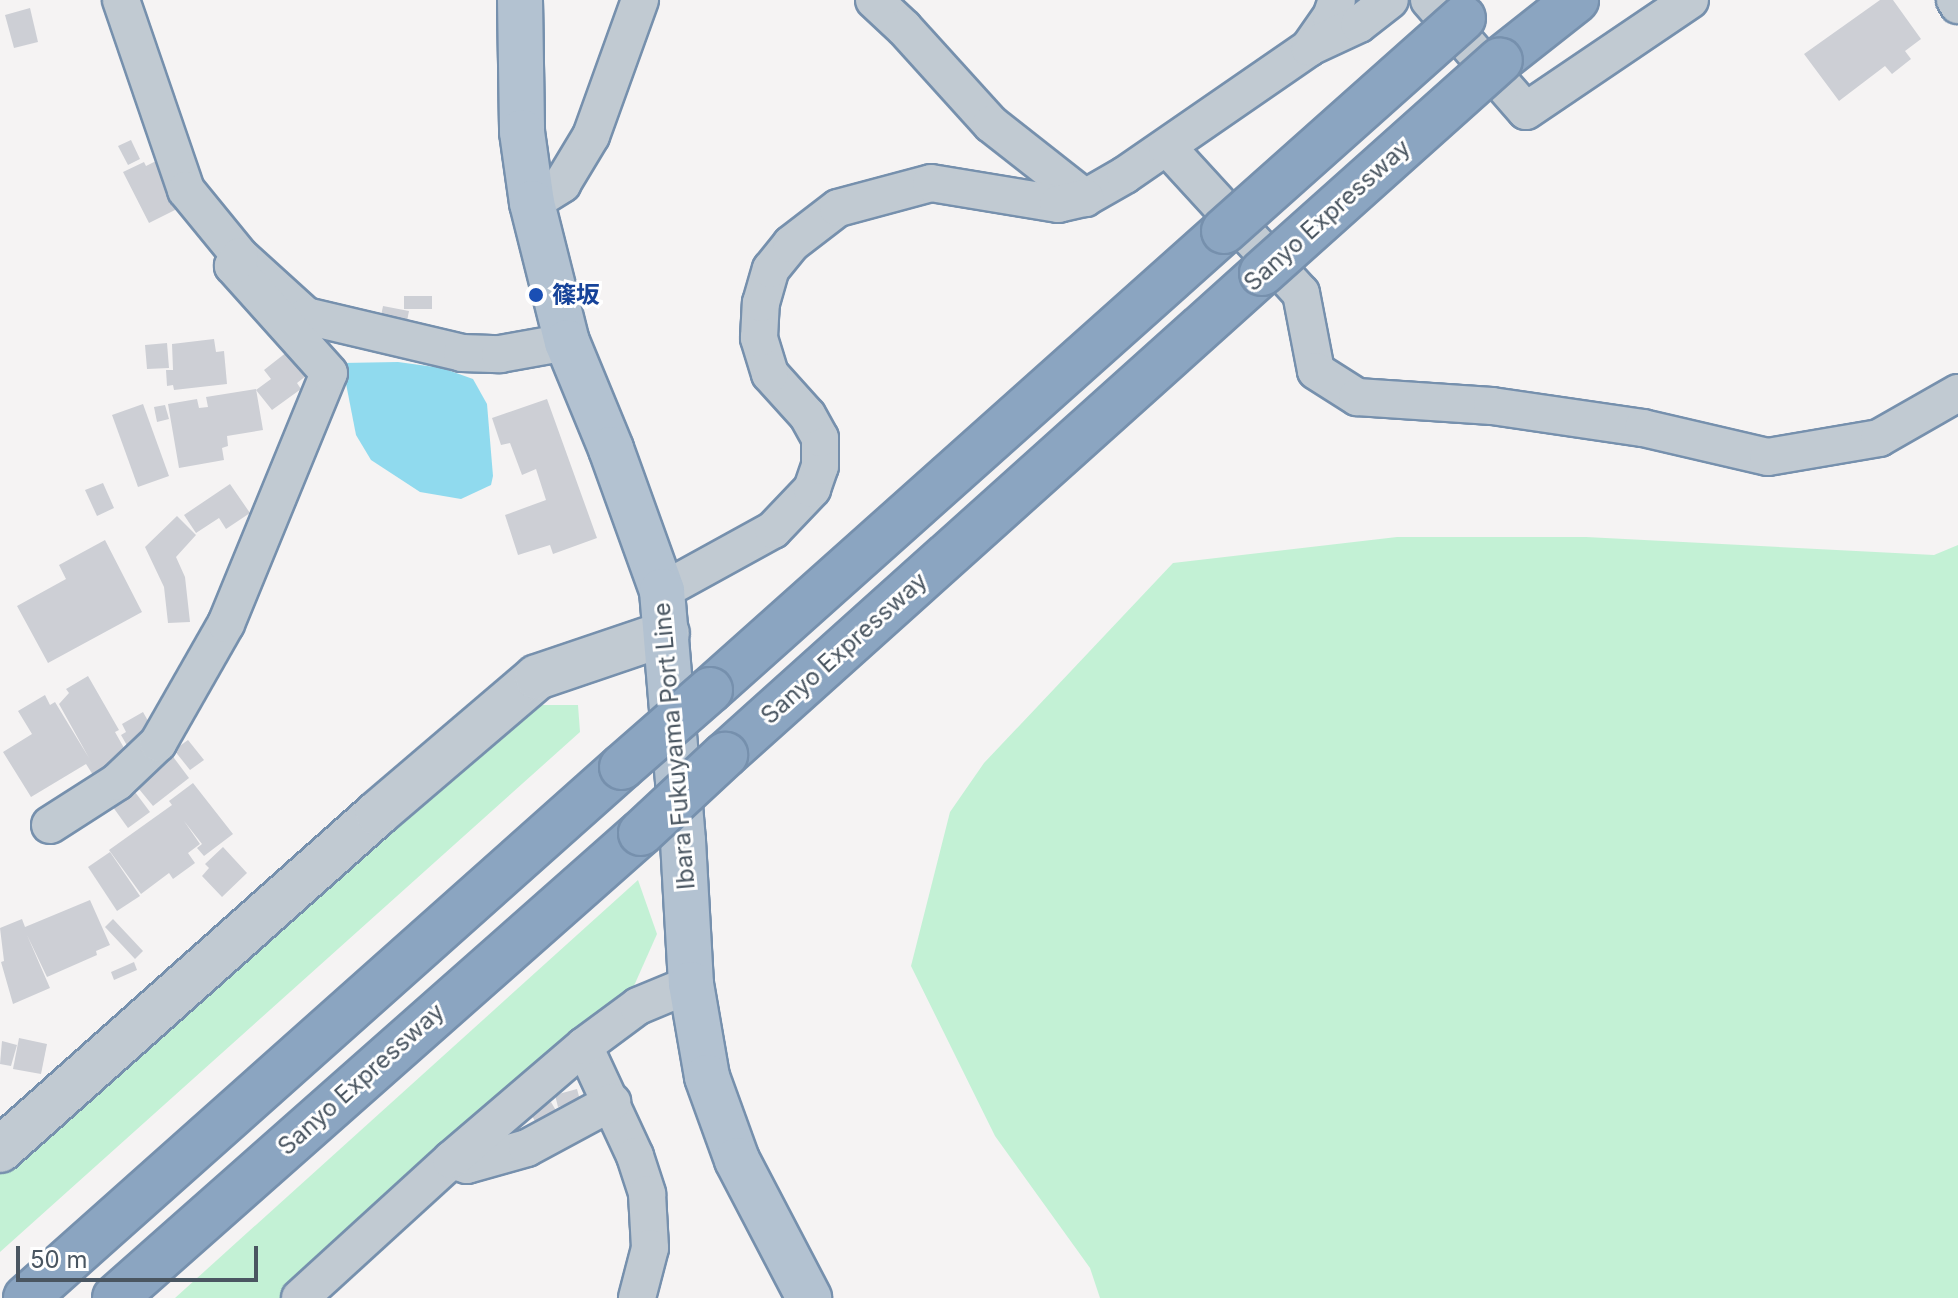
<!DOCTYPE html>
<meta charset="utf-8">
<style>
body{margin:0}
#map{position:relative;width:1958px;height:1298px;overflow:hidden;background:#f5f3f3;font-family:Inter,"Noto Sans JP",sans-serif}
div>[style]{position:absolute}
.green>*{inset:0;background:#c3f1d5}
.water>*{inset:0;background:#90daee}
.building>*{inset:0;background:#cdcfd5}
.roads{filter:drop-shadow(2px 0 #7690ad) drop-shadow(-2px 0 #7690ad) drop-shadow(0 2px #7690ad) drop-shadow(0 -2px #7690ad)}
.minor>*{height:36px;margin:-18px;padding:0 18px;transform-origin:18px;border-radius:18px;background:#c1cad2}
.tertiary>*{height:44px;margin:-22px;padding:0 22px;transform-origin:22px;border-radius:22px;background:#c1cad2}
.primary>*{height:44px;margin:-22px;padding:0 22px;transform-origin:22px;border-radius:22px;background:#b3c2d1}
.motorway>*{height:44px;margin:-22px;padding:0 22px;transform-origin:22px;border-radius:22px;background:#8ba5c1}
.bridges{filter:drop-shadow(2px 0 #7690ad) drop-shadow(-2px 0 #7690ad) drop-shadow(0 2px #7690ad) drop-shadow(0 -2px #7690ad)}
.motorway-bridge>*{height:44px;margin:-22px;padding:0 22px;transform-origin:22px;border-radius:22px;background:#8ba5c1}
.dots>*{width:22px;height:22px;translate:-50% -50%;box-sizing:border-box;border:4px solid #fff;border-radius:50%}
span{translate:-50% -50%;white-space:nowrap;text-align:center;line-height:1.15;-webkit-text-stroke:6px #fff;paint-order:stroke}
.street-label{font-size:24px;color:#4a5661}
.transit-label{font-size:24px;color:#164399;font-weight:700}
.left{translate:0 -50%;text-align:left}
.scale{position:absolute;left:16px;top:1246px;width:242px;height:36px;box-sizing:border-box;border:4px solid #4a5661;border-top:0;padding-left:10px;font-size:24px;line-height:28px;white-space:nowrap;color:#4a5661;-webkit-text-stroke:6px #fff;paint-order:stroke}
</style>
<div id="map">
<div class="green">
<div style="clip-path:polygon(1397px 537px,1586px 537px,1934px 555px,1958px 545px,1958px 1298px,1100px 1298px,1090px 1268px,995px 1136px,911px 966px,950px 812px,984px 763px,1173px 563px)"></div>
<div style="clip-path:polygon(528px 705px,578px 705px,580px 732px,0 1252px,0 1169px,295px 919px)"></div>
<div style="clip-path:polygon(638px 880px,657px 934px,633px 988px,283px 1298px,175px 1298px)"></div>
</div>
<div class="water">
<div style="clip-path:polygon(398px 362px,442px 368px,473px 379px,487px 404px,493px 476px,491px 485px,461px 499px,420px 492px,371px 460px,356px 435px,342px 363px)"></div>
</div>
<div class="building">
<div style="clip-path:polygon(1880px 0,1893px 0,1921px 39px,1905px 51px,1911px 59px,1892px 74px,1885px 66px,1839px 101px,1804px 54px)"></div>
<div style="clip-path:polygon(30px 8px,38px 42px,14px 48px,5px 15px)"></div>
<div style="clip-path:polygon(131px 140px,140px 159px,128px 165px,118px 146px)"></div>
<div style="clip-path:polygon(156px 161px,179px 208px,149px 223px,123px 172px,144px 162px,146px 166px)"></div>
<div style="clip-path:polygon(404px 296px,432px 296px,432px 309px,404px 309px)"></div>
<div style="clip-path:polygon(383px 306px,409px 311px,406px 326px,380px 321px)"></div>
<div style="clip-path:polygon(214px 339px,216px 352px,224px 351px,227px 384px,174px 390px,173px 385px,167px 386px,166px 370px,173px 370px,172px 344px)"></div>
<div style="clip-path:polygon(167px 343px,169px 368px,147px 369px,145px 345px)"></div>
<div style="clip-path:polygon(292px 348px,311px 372px,297px 383px,301px 389px,272px 410px,256px 390px,271px 379px,264px 370px)"></div>
<div style="clip-path:polygon(256px 389px,263px 430px,227px 436px,228px 446px,222px 448px,224px 460px,179px 468px,168px 404px,197px 399px,199px 408px,208px 407px,206px 397px)"></div>
<div style="clip-path:polygon(547px 399px,597px 538px,553px 554px,550px 545px,518px 555px,505px 515px,546px 500px,536px 469px,522px 475px,510px 443px,501px 445px,492px 418px)"></div>
<div style="clip-path:polygon(143px 404px,169px 476px,138px 487px,112px 415px)"></div>
<div style="clip-path:polygon(165px 405px,169px 419px,157px 422px,154px 407px)"></div>
<div style="clip-path:polygon(103px 483px,114px 508px,97px 516px,85px 490px)"></div>
<div style="clip-path:polygon(230px 484px,250px 513px,226px 529px,219px 518px,196px 533px,184px 515px)"></div>
<div style="clip-path:polygon(177px 516px,196px 535px,176px 557px,185px 577px,190px 622px,168px 623px,164px 587px,145px 547px)"></div>
<div style="clip-path:polygon(105px 540px,142px 612px,48px 663px,17px 606px,66px 579px,59px 565px)"></div>
<div style="clip-path:polygon(88px 676px,119px 730px,115px 732px,128px 755px,93px 775px,86px 764px,31px 797px,3px 752px,32px 734px,18px 711px,45px 695px,50px 705px,55px 702px,89px 758px,59px 704px,69px 693px,66px 689px)"></div>
<div style="clip-path:polygon(143px 712px,156px 735px,129px 749px,121px 735px,126px 732px,122px 724px)"></div>
<div style="clip-path:polygon(188px 740px,204px 760px,190px 770px,174px 750px)"></div>
<div style="clip-path:polygon(171px 754px,189px 778px,153px 806px,134px 783px)"></div>
<div style="clip-path:polygon(193px 783px,233px 834px,204px 856px,197px 848px,202px 844px,184px 821px,200px 844px,188px 853px,195px 863px,173px 879px,169px 873px,141px 894px,109px 850px,172px 805px,169px 801px)"></div>
<div style="clip-path:polygon(132px 788px,150px 812px,128px 828px,110px 803px)"></div>
<div style="clip-path:polygon(223px 847px,247px 873px,222px 897px,202px 876px,209px 868px,205px 864px)"></div>
<div style="clip-path:polygon(110px 852px,140px 896px,117px 911px,88px 867px)"></div>
<div style="clip-path:polygon(90px 900px,110px 945px,96px 951px,97px 955px,47px 977px,27px 935px,50px 988px,13px 1004px,1px 962px,4px 961px,0 928px,22px 919px,25px 927px)"></div>
<div style="clip-path:polygon(113px 919px,143px 951px,135px 959px,105px 927px)"></div>
<div style="clip-path:polygon(134px 962px,137px 970px,114px 980px,111px 972px)"></div>
<div style="clip-path:polygon(19px 1038px,47px 1044px,41px 1074px,13px 1069px)"></div>
<div style="clip-path:polygon(2px 1041px,17px 1045px,11px 1066px,0 1064px)"></div>
<div style="clip-path:polygon(577px 1089px,580px 1100px,558px 1107px,555px 1095px)"></div>
<div style="clip-path:polygon(551px 1102px,558px 1114px,537px 1125px,531px 1114px)"></div>
</div>
<div class="roads">
<div class="minor">
<div style="left:121px;top:0;width:201px;rotate:71.1deg"></div>
<div style="left:186px;top:190px;width:85px;rotate:50.7deg"></div>
<div style="left:240px;top:256px;width:89px;rotate:42.3deg"></div>
<div style="left:306px;top:316px;width:160px;rotate:13.3deg"></div>
<div style="left:462px;top:353px;width:38px;rotate:2deg"></div>
<div style="left:500px;top:354px;width:68px;rotate:-10.2deg"></div>
<div style="left:874px;top:0;width:41px;rotate:43deg"></div>
<div style="left:904px;top:28px;width:130px;rotate:47.8deg"></div>
<div style="left:991px;top:124px;width:120px;rotate:38.2deg"></div>
<div style="left:1085px;top:198px;width:46px;rotate:-29.9deg"></div>
<div style="left:1125px;top:175px;width:224px;rotate:-34.6deg"></div>
<div style="left:1309px;top:48px;width:38px;rotate:-55deg"></div>
<div style="left:1331px;top:17px;width:18px;rotate:-71deg"></div>
<div style="left:1429px;top:0;width:147px;rotate:48.9deg"></div>
<div style="left:1526px;top:111px;width:198px;rotate:-34.1deg"></div>
<div style="left:1955px;top:0;width:6px;rotate:59deg"></div>
<div style="left:1310px;top:47px;width:54px;rotate:-25.1deg"></div>
<div style="left:1359px;top:24px;width:39px;rotate:-38deg"></div>
<div style="left:1167px;top:147px;width:198px;rotate:47.5deg"></div>
<div style="left:1301px;top:293px;width:79px;rotate:79.1deg"></div>
<div style="left:1316px;top:371px;width:49px;rotate:32.4deg"></div>
<div style="left:1357px;top:397px;width:135px;rotate:3.8deg"></div>
<div style="left:1492px;top:406px;width:153px;rotate:8.3deg"></div>
<div style="left:1643px;top:428px;width:128px;rotate:13.1deg"></div>
<div style="left:1768px;top:457px;width:113px;rotate:-9.7deg"></div>
<div style="left:1879px;top:438px;width:91px;rotate:-29.7deg"></div>
<div style="left:532px;top:203px;width:36px;rotate:-32deg"></div>
<div style="left:562px;top:184px;width:56px;rotate:-58.9deg"></div>
<div style="left:591px;top:136px;width:145px;rotate:-70.2deg"></div>
<div style="left:662px;top:591px;width:127px;rotate:-28.8deg"></div>
<div style="left:773px;top:530px;width:57px;rotate:-46.4deg"></div>
<div style="left:812px;top:489px;width:24px;rotate:-71deg"></div>
<div style="left:820px;top:466px;width:28px;rotate:-90deg"></div>
<div style="left:820px;top:438px;width:26px;rotate:-119deg"></div>
<div style="left:807px;top:415px;width:55px;rotate:-132.1deg"></div>
<div style="left:770px;top:374px;width:38px;rotate:-107deg"></div>
<div style="left:759px;top:338px;width:35px;rotate:-87deg"></div>
<div style="left:761px;top:303px;width:35px;rotate:-74deg"></div>
<div style="left:771px;top:269px;width:32px;rotate:-51deg"></div>
<div style="left:791px;top:244px;width:59px;rotate:-37.5deg"></div>
<div style="left:838px;top:208px;width:96px;rotate:-15deg"></div>
<div style="left:931px;top:183px;width:129px;rotate:9.4deg"></div>
<div style="left:1058px;top:204px;width:28px;rotate:-13deg"></div>
<div style="left:50px;top:825px;width:80px;rotate:-32.7deg"></div>
<div style="left:117px;top:782px;width:57px;rotate:-43.6deg"></div>
<div style="left:158px;top:743px;width:137px;rotate:-60.3deg"></div>
<div style="left:226px;top:624px;width:271px;rotate:-67.7deg"></div>
<div style="left:329px;top:373px;width:144px;rotate:-131.9deg"></div>
<div style="left:233px;top:266px;width:12px;rotate:-55deg"></div>
<div style="left:584px;top:1046px;width:121px;rotate:65.1deg"></div>
<div style="left:635px;top:1156px;width:40px;rotate:72deg"></div>
<div style="left:647px;top:1194px;width:54px;rotate:86.8deg"></div>
<div style="left:650px;top:1248px;width:52px;rotate:104.6deg"></div>
<div style="left:451px;top:1160px;width:17px;rotate:17deg"></div>
<div style="left:467px;top:1165px;width:62px;rotate:-15.8deg"></div>
<div style="left:527px;top:1148px;width:97px;rotate:-28.4deg"></div>
<div style="left:300px;top:1298px;width:205px;rotate:-42.4deg"></div>
<div style="left:451px;top:1160px;width:175px;rotate:-40.6deg"></div>
<div style="left:584px;top:1046px;width:67px;rotate:-36.5deg"></div>
<div style="left:638px;top:1006px;width:57px;rotate:-22.5deg"></div>
</div>
<div class="tertiary">
<div style="left:0;top:1150px;width:506px;rotate:-41.72deg"></div>
<div style="left:378px;top:813px;width:209px;rotate:-40.5deg"></div>
<div style="left:537px;top:677px;width:137px;rotate:-18.7deg"></div>
</div>
<div class="primary">
<div style="left:520px;top:0;width:132px;rotate:89.1deg"></div>
<div style="left:522px;top:132px;width:72px;rotate:82deg"></div>
<div style="left:532px;top:203px;width:143px;rotate:75.9deg"></div>
<div style="left:567px;top:342px;width:116px;rotate:67.6deg"></div>
<div style="left:611px;top:449px;width:151px;rotate:70.2deg"></div>
<div style="left:662px;top:591px;width:251px;rotate:85.2deg"></div>
<div style="left:683px;top:841px;width:143px;rotate:86.8deg"></div>
<div style="left:691px;top:984px;width:94px;rotate:80.2deg"></div>
<div style="left:707px;top:1077px;width:88px;rotate:70.1deg"></div>
<div style="left:737px;top:1160px;width:156px;rotate:62.4deg"></div>
</div>
<div class="motorway">
<div style="left:1500px;top:60px;width:97px;rotate:-38.3deg"></div>
<div style="left:710px;top:690px;width:689px;rotate:-41.76deg"></div>
<div style="left:725px;top:755px;width:722px;rotate:-41.91deg"></div>
<div style="left:26px;top:1298px;width:798px;rotate:-41.7deg"></div>
<div style="left:115px;top:1298px;width:702px;rotate:-41.48deg"></div>
</div>
</div>
<div class="bridges">
<div class="motorway-bridge">
<div style="left:1224px;top:231px;width:320px;rotate:-41.7deg"></div>
<div style="left:1262px;top:273px;width:319px;rotate:-41.8deg"></div>
<div style="left:622px;top:767px;width:117px;rotate:-41.2deg"></div>
<div style="left:641px;top:833px;width:115px;rotate:-42.9deg"></div>
</div>
</div>
<div class="dots">
<div style="left:536px;top:295px;background:#1a4fb4"></div>
</div>
<div class="street-label">
<span style="left:1327px;top:215px;rotate:-42deg">Sanyo Expressway</span>
<span style="left:844px;top:648px;rotate:-42deg">Sanyo Expressway</span>
<span style="left:674px;top:746px;rotate:-95deg">Ibara Fukuyama Port Line</span>
<span style="left:361px;top:1079px;rotate:-42deg">Sanyo Expressway</span>
</div>
<div class="transit-label">
<span class="left" style="left:552px;top:295px">篠坂</span>
</div>
<div class="scale">50 m</div>
</div>
